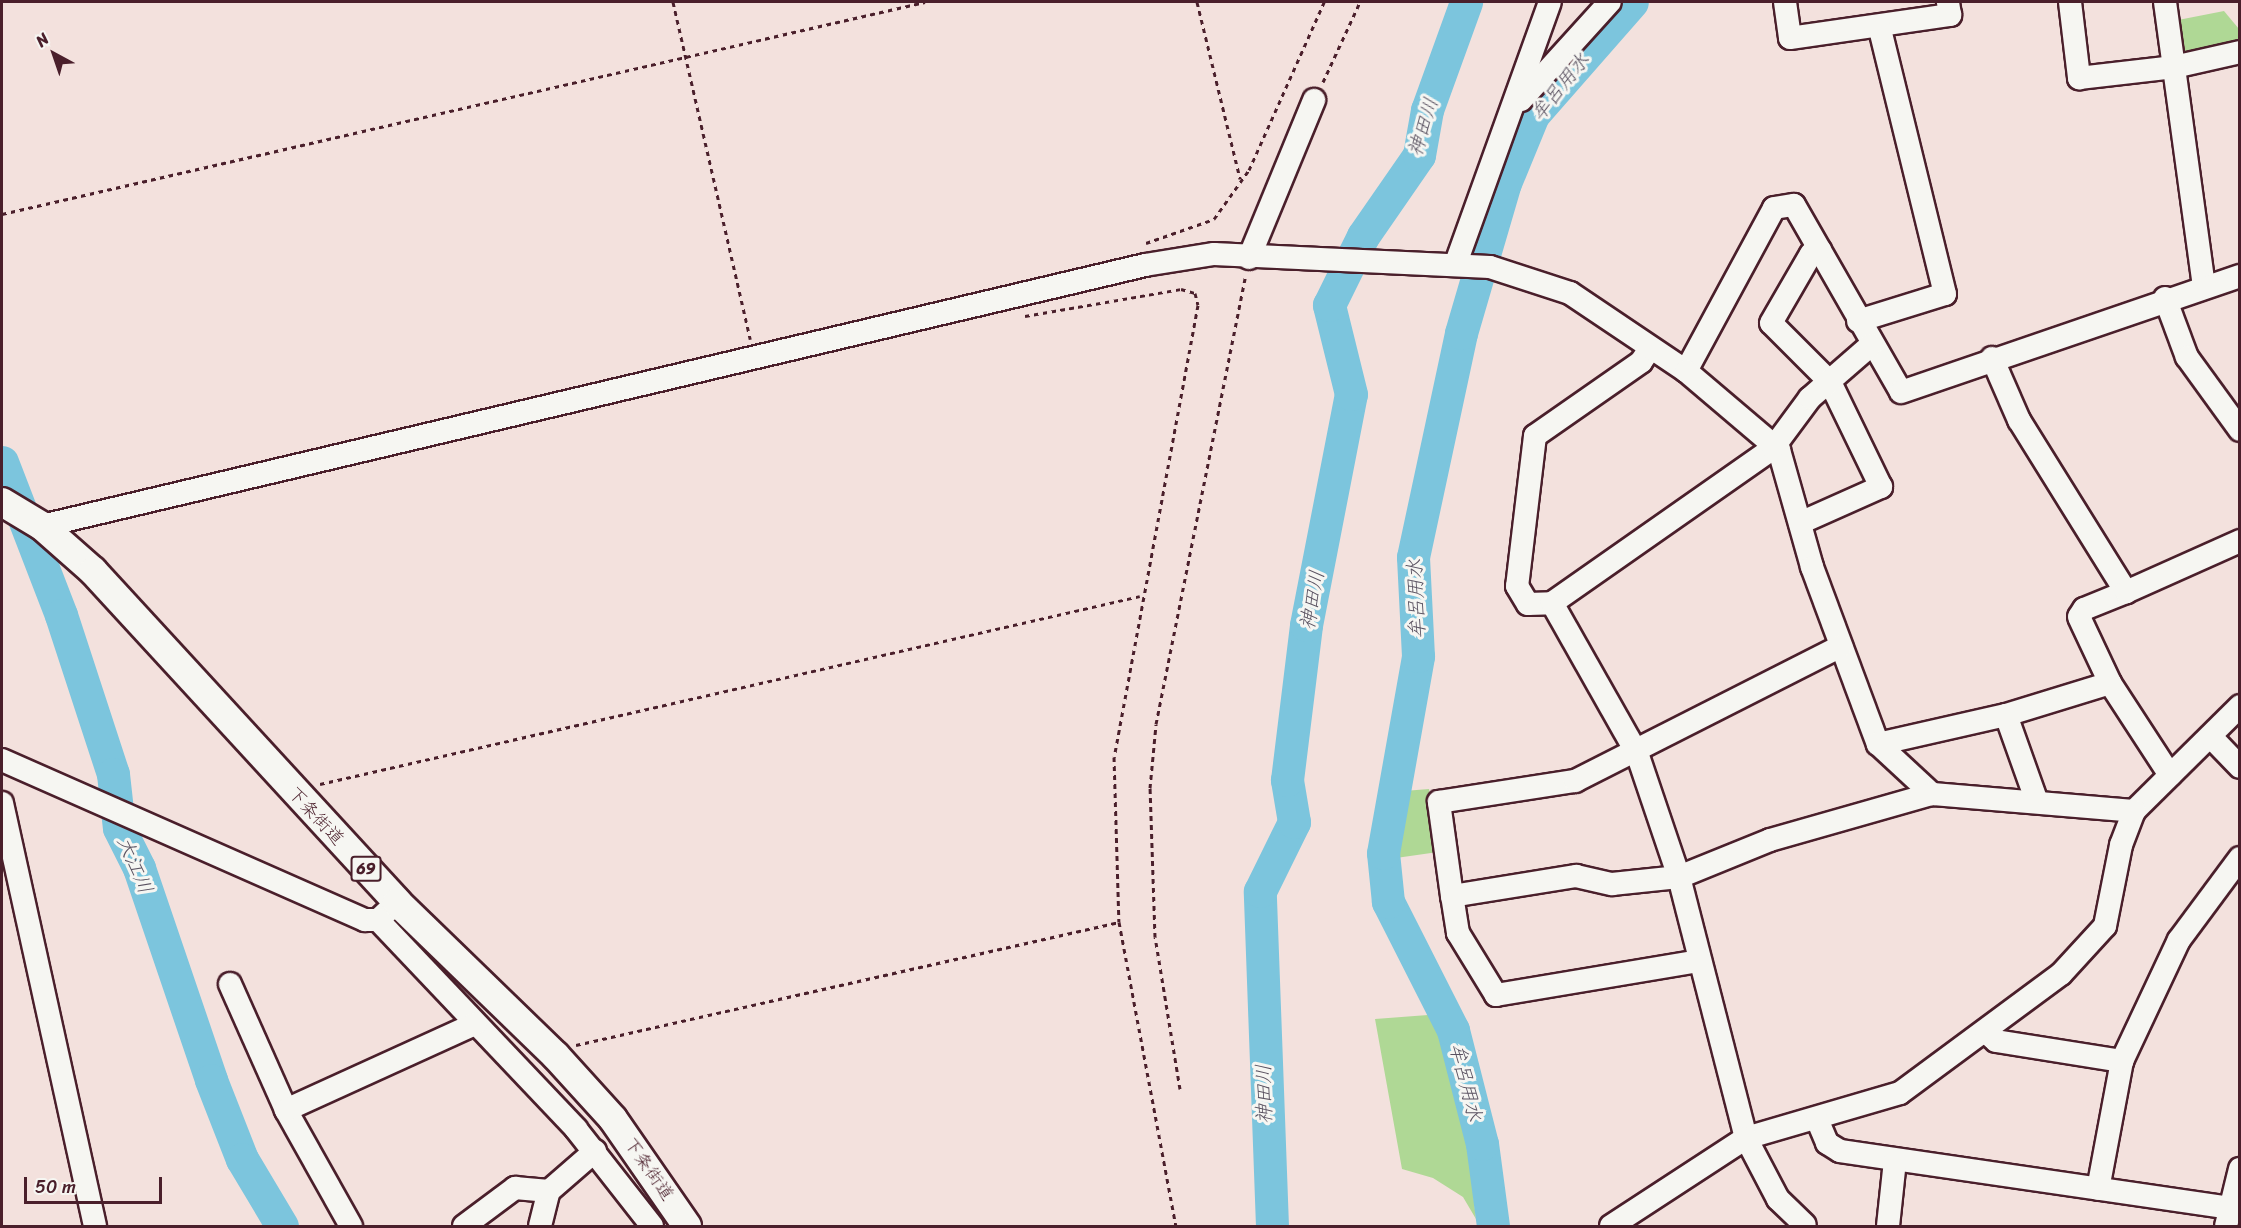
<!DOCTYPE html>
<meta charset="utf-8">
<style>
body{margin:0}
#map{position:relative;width:2241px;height:1228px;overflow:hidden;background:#f3e1dd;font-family:Sriracha,"Klee One",sans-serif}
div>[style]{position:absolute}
.green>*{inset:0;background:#afd895}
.river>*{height:33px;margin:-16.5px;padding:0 16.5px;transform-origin:16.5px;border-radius:16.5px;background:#7cc5dd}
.path>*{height:3px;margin-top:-1.5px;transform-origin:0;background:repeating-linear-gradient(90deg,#4a1f2b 0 4.5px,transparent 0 9px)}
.roads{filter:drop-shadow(2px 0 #4a1f2b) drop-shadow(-2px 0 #4a1f2b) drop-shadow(0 2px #4a1f2b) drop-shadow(0 -2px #4a1f2b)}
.minor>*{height:22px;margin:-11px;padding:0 11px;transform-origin:11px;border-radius:11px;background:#f6f6f2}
.major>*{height:28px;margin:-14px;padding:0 14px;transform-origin:14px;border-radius:14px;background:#f6f6f2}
span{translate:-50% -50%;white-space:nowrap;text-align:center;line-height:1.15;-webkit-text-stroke:6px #f6f6f2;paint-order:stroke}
.shield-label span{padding:2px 4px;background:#f6f6f2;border:2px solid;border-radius:4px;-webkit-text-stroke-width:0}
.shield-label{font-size:16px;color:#4a1f2b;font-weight:700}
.street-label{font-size:18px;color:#4a1f2b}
.water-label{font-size:20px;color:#595160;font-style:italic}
.frame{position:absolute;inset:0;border:3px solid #4a1f2b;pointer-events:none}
.north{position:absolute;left:24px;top:24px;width:60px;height:60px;-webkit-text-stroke:4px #f6f6f2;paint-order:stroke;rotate:320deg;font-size:16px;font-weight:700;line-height:24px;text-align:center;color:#4a1f2b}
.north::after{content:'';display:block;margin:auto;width:21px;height:27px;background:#4a1f2b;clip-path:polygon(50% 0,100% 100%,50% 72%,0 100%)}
.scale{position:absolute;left:24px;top:1177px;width:138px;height:27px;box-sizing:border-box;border:3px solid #4a1f2b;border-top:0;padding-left:8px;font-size:18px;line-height:21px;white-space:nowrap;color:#4a1f2b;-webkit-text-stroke:4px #f6f6f2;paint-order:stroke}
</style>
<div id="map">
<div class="green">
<div style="clip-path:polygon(2224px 11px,2239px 29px,2239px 52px,2174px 67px,2168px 22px)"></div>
<div style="clip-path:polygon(1429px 789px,1438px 852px,1396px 858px,1404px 791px)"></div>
<div style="clip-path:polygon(1428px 1015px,1444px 1037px,1468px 1148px,1476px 1219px,1463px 1197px,1433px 1178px,1402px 1169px,1375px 1019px)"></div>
</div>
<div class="river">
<div style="left:2px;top:462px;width:164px;rotate:68.9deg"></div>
<div style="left:61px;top:615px;width:167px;rotate:71.9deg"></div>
<div style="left:113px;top:774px;width:54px;rotate:83.7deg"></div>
<div style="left:119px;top:828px;width:45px;rotate:63.4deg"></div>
<div style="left:139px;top:868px;width:224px;rotate:71.2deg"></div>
<div style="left:211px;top:1080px;width:85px;rotate:68.6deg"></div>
<div style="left:242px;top:1159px;width:78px;rotate:59.2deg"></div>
<div style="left:1272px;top:1226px;width:335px;rotate:-92.1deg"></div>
<div style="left:1260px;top:891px;width:77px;rotate:-63.8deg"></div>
<div style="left:1294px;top:822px;width:43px;rotate:-99.5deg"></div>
<div style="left:1287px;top:780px;width:156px;rotate:-83deg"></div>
<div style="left:1306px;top:625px;width:235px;rotate:-79deg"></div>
<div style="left:1351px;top:394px;width:92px;rotate:-103.9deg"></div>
<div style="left:1329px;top:305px;width:77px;rotate:-63.8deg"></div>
<div style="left:1363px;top:236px;width:98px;rotate:-55.3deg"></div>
<div style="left:1419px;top:155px;width:46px;rotate:-79.9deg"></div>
<div style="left:1427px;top:110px;width:115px;rotate:-70.1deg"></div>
<div style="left:1493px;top:1226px;width:83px;rotate:-97.6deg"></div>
<div style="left:1482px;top:1144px;width:118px;rotate:-104.3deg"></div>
<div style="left:1453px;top:1030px;width:144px;rotate:-116.9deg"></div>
<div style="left:1388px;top:902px;width:49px;rotate:-95.8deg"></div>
<div style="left:1383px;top:853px;width:200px;rotate:-79.9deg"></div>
<div style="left:1418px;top:656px;width:99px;rotate:-92.9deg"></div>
<div style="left:1413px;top:557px;width:229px;rotate:-77.9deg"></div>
<div style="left:1461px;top:333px;width:156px;rotate:-73.7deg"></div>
<div style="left:1505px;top:183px;width:74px;rotate:-67.6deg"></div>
<div style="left:1533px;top:115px;width:150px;rotate:-48.8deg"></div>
</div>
<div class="path">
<div style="left:673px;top:2px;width:346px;rotate:77.1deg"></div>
<div style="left:1197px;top:2px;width:182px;rotate:76.3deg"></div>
<div style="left:1323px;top:82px;width:88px;rotate:-65.2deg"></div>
<div style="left:2px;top:214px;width:947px;rotate:-12.94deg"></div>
<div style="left:1146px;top:243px;width:72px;rotate:-19.4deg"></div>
<div style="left:1214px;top:219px;width:60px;rotate:-54.5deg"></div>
<div style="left:1249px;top:170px;width:184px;rotate:-65.9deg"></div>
<div style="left:1025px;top:316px;width:158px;rotate:-9.8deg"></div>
<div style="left:1181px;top:289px;width:15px;rotate:16deg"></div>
<div style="left:1195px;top:293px;width:12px;rotate:76deg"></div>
<div style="left:1198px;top:305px;width:460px;rotate:100.5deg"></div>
<div style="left:1114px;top:757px;width:165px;rotate:88.3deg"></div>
<div style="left:1119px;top:922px;width:309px;rotate:79.4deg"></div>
<div style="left:320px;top:784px;width:841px;rotate:-12.91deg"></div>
<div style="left:576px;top:1045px;width:557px;rotate:-12.76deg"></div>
<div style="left:1180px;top:1089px;width:154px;rotate:-99.3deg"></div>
<div style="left:1155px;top:937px;width:149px;rotate:-91.9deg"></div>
<div style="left:1150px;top:788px;width:64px;rotate:-84.6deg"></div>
<div style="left:1156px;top:724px;width:456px;rotate:-78.7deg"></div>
</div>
<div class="roads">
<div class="minor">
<div style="left:1785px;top:2px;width:36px;rotate:82deg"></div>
<div style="left:1790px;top:38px;width:162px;rotate:-8.2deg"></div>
<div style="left:1950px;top:15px;width:13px;rotate:-99deg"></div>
<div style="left:2070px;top:2px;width:77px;rotate:83.2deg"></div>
<div style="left:2079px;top:78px;width:96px;rotate:-6.6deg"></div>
<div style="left:2174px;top:67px;width:68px;rotate:-12.8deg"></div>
<div style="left:2165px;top:2px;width:288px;rotate:82.2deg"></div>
<div style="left:1521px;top:100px;width:132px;rotate:-47.8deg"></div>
<div style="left:1249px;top:258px;width:171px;rotate:-67.6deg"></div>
<div style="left:1456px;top:263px;width:277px;rotate:-70.2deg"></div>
<div style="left:2165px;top:298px;width:63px;rotate:69.6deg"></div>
<div style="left:2187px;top:357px;width:90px;rotate:54deg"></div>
<div style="left:1858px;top:321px;width:91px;rotate:-17.2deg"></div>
<div style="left:1945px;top:294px;width:276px;rotate:-103.8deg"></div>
<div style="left:1649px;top:350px;width:14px;rotate:124deg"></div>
<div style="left:1641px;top:362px;width:129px;rotate:145.1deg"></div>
<div style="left:1535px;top:436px;width:151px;rotate:96.8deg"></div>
<div style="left:1517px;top:586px;width:21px;rotate:59deg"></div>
<div style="left:1528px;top:604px;width:24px;rotate:-2deg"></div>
<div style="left:1552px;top:603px;width:172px;rotate:60.5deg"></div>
<div style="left:1637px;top:753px;width:131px;rotate:71.3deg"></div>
<div style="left:1679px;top:877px;width:269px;rotate:75.6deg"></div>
<div style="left:1746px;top:1138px;width:160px;rotate:-16.3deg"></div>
<div style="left:1900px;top:1093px;width:200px;rotate:-36.5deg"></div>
<div style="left:2061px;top:974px;width:65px;rotate:-47.5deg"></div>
<div style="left:2105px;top:926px;width:83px;rotate:-78.8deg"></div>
<div style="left:2121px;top:845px;width:36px;rotate:-69deg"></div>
<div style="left:2134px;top:811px;width:149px;rotate:-44.7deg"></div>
<div style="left:1992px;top:358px;width:68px;rotate:66.5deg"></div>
<div style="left:2019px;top:420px;width:203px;rotate:58.1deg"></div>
<div style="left:2126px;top:592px;width:45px;rotate:158deg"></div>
<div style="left:2084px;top:609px;width:9px;rotate:122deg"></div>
<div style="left:2079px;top:617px;width:73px;rotate:64.8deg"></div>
<div style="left:2110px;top:683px;width:110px;rotate:56.9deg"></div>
<div style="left:1686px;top:371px;width:185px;rotate:-61.6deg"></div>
<div style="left:1774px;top:208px;width:20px;rotate:-9deg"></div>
<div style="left:1794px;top:205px;width:215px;rotate:60.2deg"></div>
<div style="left:1901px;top:392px;width:358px;rotate:-18.9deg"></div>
<div style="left:1800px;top:523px;width:89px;rotate:-24deg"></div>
<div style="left:1881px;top:487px;width:117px;rotate:-115.9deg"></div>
<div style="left:1830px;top:382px;width:83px;rotate:-135deg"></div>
<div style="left:1771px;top:323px;width:80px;rotate:-59.9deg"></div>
<div style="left:1811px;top:254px;width:10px;rotate:-24deg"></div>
<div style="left:42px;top:526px;width:1133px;rotate:-13.31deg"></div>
<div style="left:1145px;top:265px;width:70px;rotate:-9.1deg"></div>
<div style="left:1214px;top:254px;width:276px;rotate:2.7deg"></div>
<div style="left:1490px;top:267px;width:84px;rotate:18deg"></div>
<div style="left:1570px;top:293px;width:140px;rotate:33.9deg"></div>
<div style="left:1686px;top:371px;width:122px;rotate:40.3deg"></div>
<div style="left:1779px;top:450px;width:122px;rotate:74.2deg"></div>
<div style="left:1812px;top:567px;width:189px;rotate:69.6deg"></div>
<div style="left:1878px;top:744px;width:74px;rotate:42.8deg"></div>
<div style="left:1932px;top:794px;width:203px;rotate:4.8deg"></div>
<div style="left:2126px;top:592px;width:125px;rotate:-24.1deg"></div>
<div style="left:1552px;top:603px;width:270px;rotate:-35deg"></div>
<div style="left:1773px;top:448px;width:62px;rotate:-53.5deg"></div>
<div style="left:1810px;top:398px;width:81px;rotate:-41deg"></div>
<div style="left:2006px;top:715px;width:92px;rotate:70.4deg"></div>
<div style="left:2212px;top:738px;width:40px;rotate:46deg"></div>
<div style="left:1878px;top:744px;width:131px;rotate:-12.8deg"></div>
<div style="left:2006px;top:715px;width:109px;rotate:-17.1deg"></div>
<div style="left:2px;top:760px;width:397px;rotate:23.8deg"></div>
<div style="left:365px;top:920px;width:13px"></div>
<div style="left:378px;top:920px;width:26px;rotate:-43deg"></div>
<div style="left:2px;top:803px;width:433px;rotate:77.6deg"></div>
<div style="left:1452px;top:896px;width:95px;rotate:-97.9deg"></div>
<div style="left:1439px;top:802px;width:138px;rotate:-8.8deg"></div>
<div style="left:1575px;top:781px;width:298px;rotate:-26.9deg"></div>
<div style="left:378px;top:920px;width:288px;rotate:46.5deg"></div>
<div style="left:576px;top:1129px;width:123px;rotate:51.9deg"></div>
<div style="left:1699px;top:961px;width:206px;rotate:170.5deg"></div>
<div style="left:1496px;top:995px;width:73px;rotate:-121.5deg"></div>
<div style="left:1458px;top:933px;width:37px;rotate:-99deg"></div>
<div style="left:1452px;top:896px;width:126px;rotate:-9.2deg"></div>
<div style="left:1576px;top:876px;width:37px;rotate:13deg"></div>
<div style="left:1612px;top:884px;width:67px;rotate:-6deg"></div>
<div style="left:1679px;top:877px;width:98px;rotate:-22.1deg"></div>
<div style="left:1770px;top:840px;width:168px;rotate:-15.9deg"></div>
<div style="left:230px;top:984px;width:138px;rotate:66deg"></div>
<div style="left:1986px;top:1032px;width:13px;rotate:42deg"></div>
<div style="left:1996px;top:1041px;width:128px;rotate:9deg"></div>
<div style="left:2122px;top:1061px;width:130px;rotate:100.6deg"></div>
<div style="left:2122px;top:1061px;width:134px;rotate:-64.8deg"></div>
<div style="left:2179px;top:940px;width:102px;rotate:-53.4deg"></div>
<div style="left:1817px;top:1119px;width:26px;rotate:67deg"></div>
<div style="left:1827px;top:1143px;width:15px;rotate:32deg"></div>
<div style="left:1840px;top:1151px;width:394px;rotate:8.3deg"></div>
<div style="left:351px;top:1226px;width:133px;rotate:-119.3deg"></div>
<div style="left:286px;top:1110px;width:208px;rotate:-24.5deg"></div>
<div style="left:464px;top:1226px;width:64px;rotate:-36.7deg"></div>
<div style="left:515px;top:1188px;width:34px;rotate:5deg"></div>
<div style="left:540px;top:1226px;width:36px;rotate:-76deg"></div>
<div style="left:549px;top:1191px;width:61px;rotate:-41deg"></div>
<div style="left:1611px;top:1226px;width:161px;rotate:-33.1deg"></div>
<div style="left:1746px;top:1138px;width:69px;rotate:62.3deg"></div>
<div style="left:1778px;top:1199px;width:37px;rotate:44deg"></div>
<div style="left:1888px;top:1226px;width:66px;rotate:-83.9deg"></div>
<div style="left:2226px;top:1226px;width:59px;rotate:-76.2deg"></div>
</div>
<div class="major">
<div style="left:2px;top:502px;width:47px;rotate:31deg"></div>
<div style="left:42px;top:526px;width:68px;rotate:41.4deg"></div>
<div style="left:93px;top:571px;width:449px;rotate:47.4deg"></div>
<div style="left:397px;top:902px;width:220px;rotate:44.1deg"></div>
<div style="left:555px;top:1055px;width:86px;rotate:47.8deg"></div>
<div style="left:613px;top:1119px;width:130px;rotate:55.3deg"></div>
</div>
</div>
<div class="shield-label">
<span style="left:366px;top:869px">69</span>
</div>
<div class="street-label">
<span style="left:316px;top:816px;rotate:47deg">下条街道</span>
<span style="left:649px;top:1169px;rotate:55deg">下条街道</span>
</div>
<div class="water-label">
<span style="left:1560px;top:87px;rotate:-51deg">牟呂用水</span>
<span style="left:1423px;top:127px;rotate:-73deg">神田川</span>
<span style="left:1416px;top:599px;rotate:-92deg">牟呂用水</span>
<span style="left:1312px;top:600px;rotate:-80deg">神田川</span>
<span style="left:135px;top:865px;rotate:67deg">大江川</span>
<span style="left:1466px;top:1082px;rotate:76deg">牟呂用水</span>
<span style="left:1264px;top:1094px;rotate:-91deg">神田川</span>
</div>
<div class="frame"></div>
<div class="north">N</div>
<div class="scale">50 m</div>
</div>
